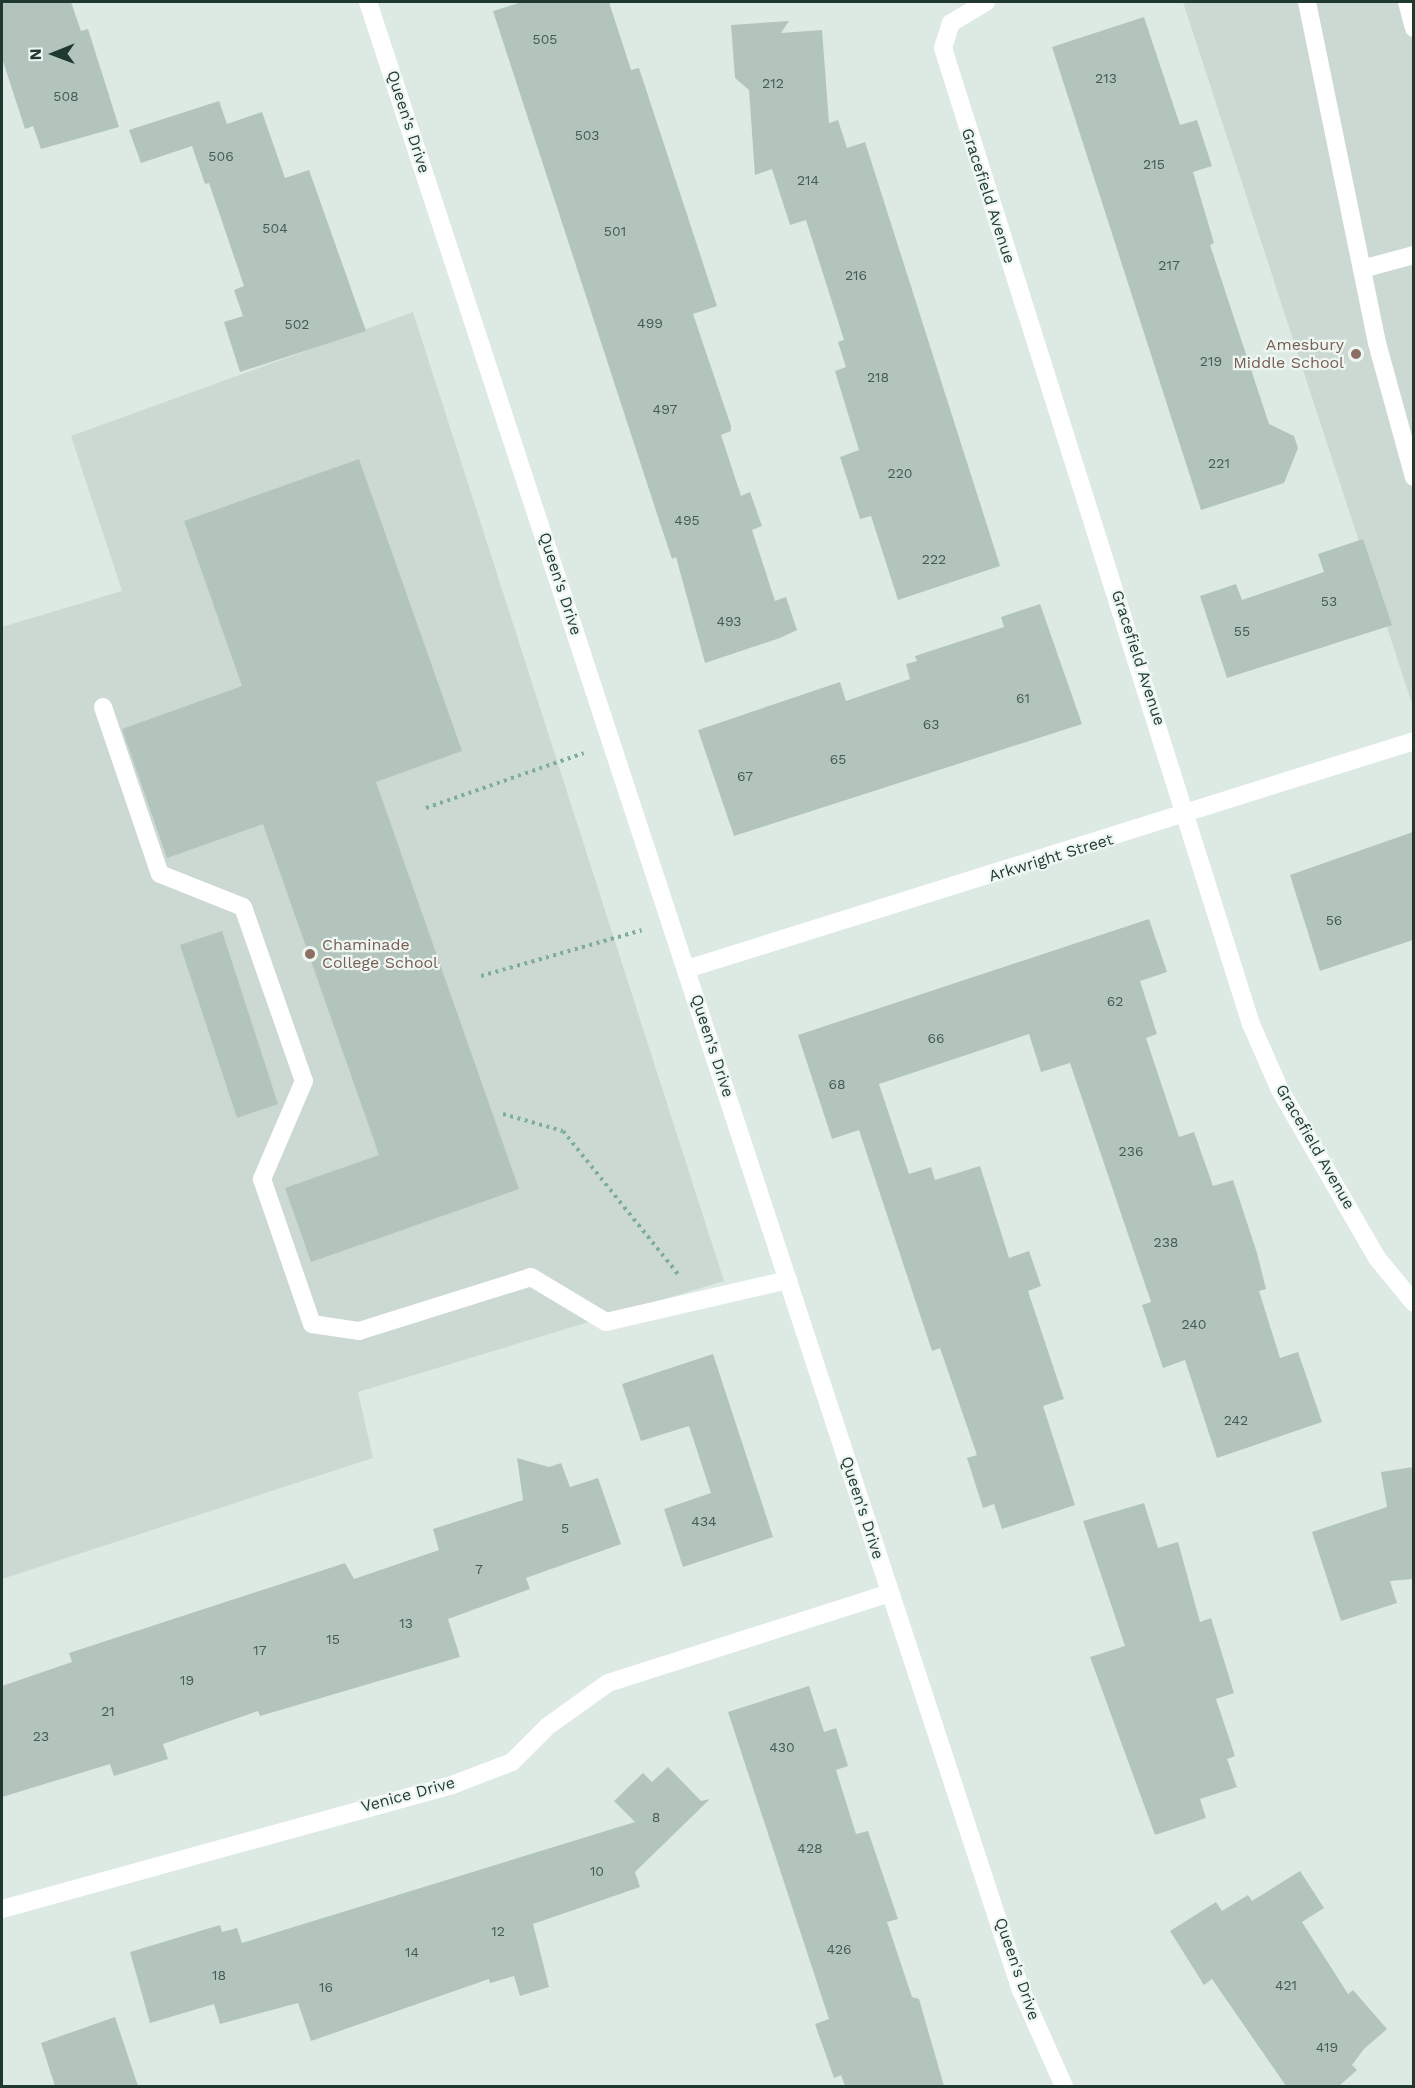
<!DOCTYPE html>
<style>
body{margin:0}
#map{position:relative;width:1415px;height:2088px;overflow:hidden;background:#ddeae4;font-family:"Work Sans",sans-serif}
div>[style]{position:absolute}
.built>*{inset:0;background:#ccd9d3}
.building>*{inset:0;background:#b3c4bd}
.path>*{height:4px;margin-top:-2px;transform-origin:0;background:repeating-linear-gradient(90deg,#7dae9d 0 3px,transparent 0 7.5px)}
.service>*{height:18px;margin:-9px;padding:0 9px;transform-origin:9px;border-radius:9px;background:#fff}
.minor>*{height:18px;margin:-9px;padding:0 9px;transform-origin:9px;border-radius:9px;background:#fff}
.dots>*{width:16px;height:16px;translate:-50% -50%;box-sizing:border-box;border:3px solid #eef6f2;border-radius:50%}
span{translate:-50% -50%;white-space:nowrap;text-align:center;line-height:1.15;-webkit-text-stroke:4.5px #eef6f2;paint-order:stroke}
.number-label{font-size:14px;color:#445c54}
.number-label span{-webkit-text-stroke-width:0}
.street-label{font-size:16px;color:#1f3931}
.education-label{font-size:16px;color:#785e54}
.right{translate:-100% -50%;text-align:right}
.left{translate:0 -50%;text-align:left}
.frame{position:absolute;inset:0;border:3px solid #1f3931;pointer-events:none}
.north{position:absolute;left:24px;top:24px;width:60px;height:60px;-webkit-text-stroke:4px #eef6f2;paint-order:stroke;rotate:269deg;font-size:16px;font-weight:700;line-height:24px;text-align:center;color:#1f3931}
.north::after{content:'';display:block;margin:auto;width:21px;height:27px;background:#1f3931;clip-path:polygon(50% 0,100% 100%,50% 72%,0 100%)}
</style>
<div id="map">
<div class="built">
<div style="clip-path:polygon(1183px 2px,1413px 2px,1413px 707px)"></div>
<div style="clip-path:polygon(413px 312px,724px 1281px,358px 1392px,373px 1458px,2px 1579px,2px 627px,122px 591px,71px 436px)"></div>
</div>
<div class="building">
<div style="clip-path:polygon(2px 2px,71px 2px,81px 31px,88px 29px,119px 127px,41px 149px,33px 126px,25px 129px,2px 58px)"></div>
<div style="clip-path:polygon(522px 2px,609px 2px,631px 70px,639px 68px,717px 306px,693px 314px,731px 426px,731px 431px,721px 435px,741px 496px,750px 492px,762px 526px,752px 530px,775px 601px,786px 597px,797px 630px,780px 638px,705px 663px,676px 557px,672px 559px,658px 517px,493px 11px)"></div>
<div style="clip-path:polygon(1144px 17px,1180px 125px,1197px 120px,1212px 166px,1193px 172px,1214px 243px,1210px 245px,1269px 424px,1294px 436px,1298px 448px,1284px 483px,1201px 510px,1052px 47px)"></div>
<div style="clip-path:polygon(789px 21px,781px 33px,822px 30px,829px 123px,838px 120px,847px 148px,865px 142px,1000px 566px,898px 600px,871px 516px,860px 519px,840px 457px,859px 450px,835px 371px,846px 367px,838px 342px,844px 340px,806px 220px,790px 225px,772px 169px,755px 175px,749px 90px,735px 78px,731px 25px)"></div>
<div style="clip-path:polygon(219px 101px,227px 124px,262px 112px,285px 178px,309px 170px,366px 331px,240px 372px,224px 322px,243px 316px,234px 290px,244px 286px,209px 183px,205px 184px,192px 146px,141px 163px,129px 130px)"></div>
<div style="clip-path:polygon(359px 459px,462px 751px,376px 782px,519px 1189px,311px 1262px,285px 1188px,379px 1155px,263px 824px,167px 858px,122px 729px,242px 686px,184px 521px)"></div>
<div style="clip-path:polygon(1363px 539px,1392px 625px,1227px 678px,1200px 596px,1236px 584px,1242px 600px,1324px 572px,1318px 554px)"></div>
<div style="clip-path:polygon(1040px 604px,1082px 724px,734px 836px,698px 730px,840px 682px,846px 701px,910px 679px,906px 664px,917px 661px,915px 656px,1004px 627px,1001px 617px)"></div>
<div style="clip-path:polygon(1413px 832px,1413px 940px,1320px 971px,1290px 875px)"></div>
<div style="clip-path:polygon(1149px 919px,1167px 972px,1140px 981px,1157px 1034px,1146px 1038px,1179px 1137px,1194px 1132px,1213px 1186px,1233px 1180px,1257px 1253px,1266px 1289px,1259px 1291px,1280px 1358px,1298px 1352px,1322px 1422px,1217px 1458px,1185px 1360px,1163px 1368px,1142px 1305px,1151px 1302px,1070px 1063px,1041px 1072px,1029px 1034px,879px 1084px,909px 1174px,931px 1167px,935px 1180px,980px 1166px,1009px 1258px,1029px 1251px,1041px 1286px,1028px 1291px,1064px 1399px,1043px 1406px,1075px 1505px,1002px 1529px,994px 1504px,983px 1508px,967px 1458px,977px 1455px,940px 1348px,932px 1351px,859px 1130px,832px 1139px,798px 1035px)"></div>
<div style="clip-path:polygon(222px 931px,278px 1104px,237px 1118px,180px 945px)"></div>
<div style="clip-path:polygon(713px 1354px,773px 1537px,683px 1567px,664px 1509px,711px 1493px,689px 1426px,641px 1441px,622px 1384px)"></div>
<div style="clip-path:polygon(517px 1458px,549px 1467px,561px 1463px,570px 1487px,598px 1478px,621px 1544px,526px 1578px,530px 1589px,448px 1619px,460px 1657px,260px 1716px,258px 1711px,163px 1744px,168px 1759px,114px 1776px,110px 1764px,2px 1797px,2px 1686px,72px 1662px,69px 1653px,345px 1563px,354px 1579px,439px 1550px,433px 1529px,523px 1500px)"></div>
<div style="clip-path:polygon(1413px 1467px,1413px 1579px,1390px 1581px,1397px 1603px,1341px 1621px,1312px 1532px,1387px 1507px,1381px 1472px)"></div>
<div style="clip-path:polygon(1144px 1503px,1158px 1548px,1178px 1542px,1200px 1622px,1211px 1618px,1234px 1693px,1216px 1699px,1235px 1756px,1227px 1759px,1237px 1787px,1200px 1799px,1206px 1818px,1155px 1835px,1090px 1657px,1125px 1646px,1083px 1521px)"></div>
<div style="clip-path:polygon(809px 1686px,824px 1732px,836px 1728px,848px 1766px,836px 1770px,856px 1834px,868px 1831px,885px 1881px,898px 1919px,887px 1922px,912px 1997px,919px 1999px,944px 2086px,845px 2086px,841px 2075px,834px 2078px,815px 2024px,829px 2019px,728px 1712px)"></div>
<div style="clip-path:polygon(668px 1767px,701px 1801px,710px 1799px,635px 1872px,640px 1887px,533px 1924px,549px 1987px,520px 1996px,514px 1976px,490px 1983px,489px 1979px,311px 2041px,298px 2003px,220px 2024px,214px 2004px,150px 2023px,130px 1952px,220px 1925px,222px 1932px,237px 1928px,242px 1943px,635px 1822px,614px 1801px,643px 1773px,652px 1782px)"></div>
<div style="clip-path:polygon(1300px 1871px,1324px 1908px,1302px 1922px,1348px 1994px,1353px 1990px,1387px 2029px,1364px 2049px,1352px 2065px,1357px 2070px,1339px 2086px,1286px 2086px,1212px 1979px,1204px 1985px,1170px 1931px,1216px 1902px,1222px 1911px,1248px 1895px,1252px 1901px)"></div>
<div style="clip-path:polygon(115px 2017px,138px 2086px,55px 2086px,41px 2043px)"></div>
</div>
<div class="path">
<div style="left:426px;top:808px;width:167px;rotate:-19.2deg"></div>
<div style="left:481px;top:976px;width:167px;rotate:-15.9deg"></div>
<div style="left:503px;top:1114px;width:62px;rotate:15.8deg"></div>
<div style="left:563px;top:1131px;width:184px;rotate:51.2deg"></div>
</div>
<div class="service">
<div style="left:1307px;top:2px;width:348px;rotate:78.4deg"></div>
<div style="left:1377px;top:343px;width:139px;rotate:74.6deg"></div>
<div style="left:1407px;top:2px;width:27px;rotate:75deg"></div>
<div style="left:1362px;top:269px;width:54px;rotate:-15.1deg"></div>
<div style="left:103px;top:707px;width:176px;rotate:71.2deg"></div>
<div style="left:160px;top:874px;width:89px;rotate:21.7deg"></div>
<div style="left:243px;top:907px;width:184px;rotate:70.7deg"></div>
<div style="left:304px;top:1081px;width:107px;rotate:113.2deg"></div>
<div style="left:262px;top:1179px;width:153px;rotate:71deg"></div>
<div style="left:312px;top:1324px;width:48px;rotate:8.5deg"></div>
<div style="left:359px;top:1331px;width:180px;rotate:-17.4deg"></div>
<div style="left:531px;top:1277px;width:87px;rotate:31deg"></div>
<div style="left:606px;top:1322px;width:187px;rotate:-13deg"></div>
</div>
<div class="minor">
<div style="left:368px;top:2px;width:2092px;rotate:71.82deg"></div>
<div style="left:1021px;top:1990px;width:105px;rotate:65.9deg"></div>
<div style="left:986px;top:2px;width:41px;rotate:149deg"></div>
<div style="left:951px;top:23px;width:26px;rotate:108deg"></div>
<div style="left:943px;top:48px;width:1023px;rotate:72.49deg"></div>
<div style="left:1251px;top:1024px;width:72px;rotate:66.3deg"></div>
<div style="left:1280px;top:1090px;width:194px;rotate:60deg"></div>
<div style="left:1377px;top:1258px;width:58px;rotate:50.6deg"></div>
<div style="left:687px;top:969px;width:762px;rotate:-17.41deg"></div>
<div style="left:2px;top:1909px;width:467px;rotate:-15.4deg"></div>
<div style="left:452px;top:1785px;width:64px;rotate:-21deg"></div>
<div style="left:512px;top:1762px;width:51px;rotate:-45deg"></div>
<div style="left:548px;top:1726px;width:74px;rotate:-35.6deg"></div>
<div style="left:608px;top:1683px;width:296px;rotate:-17.7deg"></div>
</div>
<div class="dots">
<div style="left:1356px;top:354px;background:#8d6e63"></div>
<div style="left:310px;top:954px;background:#8d6e63"></div>
</div>
<div class="number-label">
<span style="left:545px;top:39px">505</span>
<span style="left:1106px;top:78px">213</span>
<span style="left:773px;top:83px">212</span>
<span style="left:66px;top:96px">508</span>
<span style="left:587px;top:135px">503</span>
<span style="left:221px;top:156px">506</span>
<span style="left:1154px;top:164px">215</span>
<span style="left:808px;top:180px">214</span>
<span style="left:275px;top:228px">504</span>
<span style="left:615px;top:231px">501</span>
<span style="left:1169px;top:265px">217</span>
<span style="left:856px;top:275px">216</span>
<span style="left:650px;top:323px">499</span>
<span style="left:297px;top:324px">502</span>
<span style="left:1211px;top:361px">219</span>
<span style="left:878px;top:377px">218</span>
<span style="left:665px;top:409px">497</span>
<span style="left:1219px;top:463px">221</span>
<span style="left:900px;top:473px">220</span>
<span style="left:687px;top:520px">495</span>
<span style="left:934px;top:559px">222</span>
<span style="left:1329px;top:601px">53</span>
<span style="left:729px;top:621px">493</span>
<span style="left:1242px;top:631px">55</span>
<span style="left:1023px;top:698px">61</span>
<span style="left:931px;top:724px">63</span>
<span style="left:838px;top:759px">65</span>
<span style="left:745px;top:776px">67</span>
<span style="left:1334px;top:920px">56</span>
<span style="left:1115px;top:1001px">62</span>
<span style="left:936px;top:1038px">66</span>
<span style="left:837px;top:1084px">68</span>
<span style="left:1131px;top:1151px">236</span>
<span style="left:1166px;top:1242px">238</span>
<span style="left:1194px;top:1324px">240</span>
<span style="left:1236px;top:1420px">242</span>
<span style="left:704px;top:1521px">434</span>
<span style="left:565px;top:1528px">5</span>
<span style="left:479px;top:1569px">7</span>
<span style="left:406px;top:1623px">13</span>
<span style="left:333px;top:1639px">15</span>
<span style="left:260px;top:1650px">17</span>
<span style="left:187px;top:1680px">19</span>
<span style="left:108px;top:1711px">21</span>
<span style="left:41px;top:1736px">23</span>
<span style="left:782px;top:1747px">430</span>
<span style="left:656px;top:1817px">8</span>
<span style="left:810px;top:1848px">428</span>
<span style="left:597px;top:1871px">10</span>
<span style="left:498px;top:1931px">12</span>
<span style="left:839px;top:1949px">426</span>
<span style="left:412px;top:1952px">14</span>
<span style="left:219px;top:1975px">18</span>
<span style="left:1286px;top:1985px">421</span>
<span style="left:326px;top:1987px">16</span>
<span style="left:1327px;top:2047px">419</span>
</div>
<div class="street-label">
<span style="left:408px;top:122px;rotate:72deg">Queen's Drive</span>
<span style="left:988px;top:196px;rotate:72deg">Gracefield Avenue</span>
<span style="left:560px;top:584px;rotate:72deg">Queen's Drive</span>
<span style="left:1138px;top:658px;rotate:72deg">Gracefield Avenue</span>
<span style="left:1051px;top:858px;rotate:-17deg">Arkwright Street</span>
<span style="left:712px;top:1046px;rotate:72deg">Queen's Drive</span>
<span style="left:1315px;top:1147px;rotate:60deg">Gracefield Avenue</span>
<span style="left:862px;top:1508px;rotate:72deg">Queen's Drive</span>
<span style="left:408px;top:1795px;rotate:-15deg">Venice Drive</span>
<span style="left:1017px;top:1969px;rotate:71deg">Queen's Drive</span>
</div>
<div class="education-label">
<span class="right" style="left:1344px;top:354px">Amesbury<br>Middle School</span>
<span class="left" style="left:322px;top:954px">Chaminade<br>College School</span>
</div>
<div class="frame"></div>
<div class="north">N</div>
</div>
